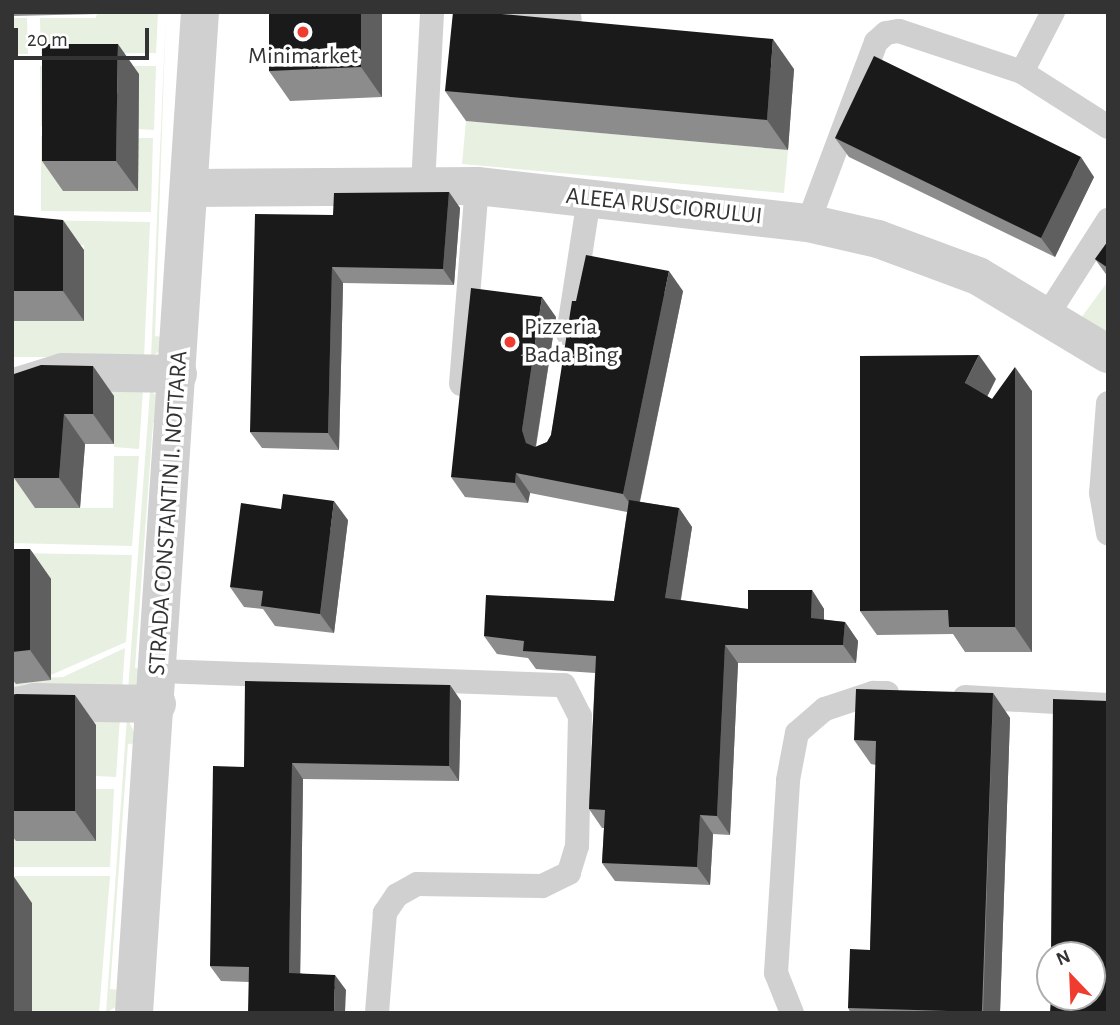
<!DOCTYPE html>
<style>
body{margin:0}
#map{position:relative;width:1120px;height:1025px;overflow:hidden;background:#fff;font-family:"Alegreya Sans",sans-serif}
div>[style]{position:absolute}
.green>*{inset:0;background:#e7f0e1}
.lane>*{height:24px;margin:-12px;padding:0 12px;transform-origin:12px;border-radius:12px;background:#d0d0d0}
.street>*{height:38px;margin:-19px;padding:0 19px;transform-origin:19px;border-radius:19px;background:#d0d0d0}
.wall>*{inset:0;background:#8c8c8c}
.shaded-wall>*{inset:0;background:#5f5f5f}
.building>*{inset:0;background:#1a1a1a}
.dots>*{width:19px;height:19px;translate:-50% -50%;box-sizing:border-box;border:4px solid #fff;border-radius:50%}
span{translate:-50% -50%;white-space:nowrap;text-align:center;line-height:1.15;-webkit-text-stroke:7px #fff;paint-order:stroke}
.poi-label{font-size:24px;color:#333}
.left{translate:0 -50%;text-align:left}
.street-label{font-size:24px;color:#333}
.frame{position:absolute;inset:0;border:14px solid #333;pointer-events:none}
.north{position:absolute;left:1036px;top:941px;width:70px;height:70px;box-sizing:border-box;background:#fff;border:2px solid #adadad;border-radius:50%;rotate:337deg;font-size:19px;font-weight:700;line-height:28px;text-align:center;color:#333}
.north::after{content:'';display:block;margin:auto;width:24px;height:32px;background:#f03c2e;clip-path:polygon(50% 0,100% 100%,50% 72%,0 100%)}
.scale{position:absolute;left:14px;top:28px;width:135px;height:32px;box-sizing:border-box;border:4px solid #333;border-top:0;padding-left:9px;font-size:21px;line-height:24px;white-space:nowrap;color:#333;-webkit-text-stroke:5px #fff;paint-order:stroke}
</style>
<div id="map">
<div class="green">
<div style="clip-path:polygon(97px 12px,158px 12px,156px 53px,41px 54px,40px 18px,96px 18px)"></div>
<div style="clip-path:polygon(166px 12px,155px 336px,171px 338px,171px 343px,151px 357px)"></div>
<div style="clip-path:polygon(12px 18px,27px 18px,28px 54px,12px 54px)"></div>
<div style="clip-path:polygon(40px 66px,156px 66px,154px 130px,138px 129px,138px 74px,63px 127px,41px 126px)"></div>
<div style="clip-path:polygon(466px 121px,788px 150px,784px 193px,462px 164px)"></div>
<div style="clip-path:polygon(41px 136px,63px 136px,137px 191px,138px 138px,153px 138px,151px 212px,41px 211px)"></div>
<div style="clip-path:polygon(32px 220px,150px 222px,144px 357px,12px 357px,12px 321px,84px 321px,84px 245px,32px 245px)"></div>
<div style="clip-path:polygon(1108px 281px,1108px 354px,1073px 329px)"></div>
<div style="clip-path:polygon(143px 390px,139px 449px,114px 447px,114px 396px,35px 446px,12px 446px,12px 400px,17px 396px)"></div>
<div style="clip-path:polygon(150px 391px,156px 395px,164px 424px,153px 423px,135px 668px,145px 670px,140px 686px,128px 691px)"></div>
<div style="clip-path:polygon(114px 456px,139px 456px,132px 546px,12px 543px,12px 458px,35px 458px,35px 508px,113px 508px)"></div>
<div style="clip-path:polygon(12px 553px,132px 555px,126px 642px,51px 675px,51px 580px)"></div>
<div style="clip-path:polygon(125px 648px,122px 691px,12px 689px,12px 679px,63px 677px)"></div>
<div style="clip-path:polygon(120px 717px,116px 777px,96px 776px,96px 724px,17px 724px)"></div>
<div style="clip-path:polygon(127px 717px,139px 743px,128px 744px,110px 989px,120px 990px,117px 1006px,106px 1013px)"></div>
<div style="clip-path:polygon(12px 787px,17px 841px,96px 841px,96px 789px,114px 789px,110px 867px,12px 867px)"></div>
<div style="clip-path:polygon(12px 876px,110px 876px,99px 1013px,12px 1011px,32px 981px,32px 903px)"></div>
</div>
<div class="lane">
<div style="left:500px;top:12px;width:70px;rotate:5.7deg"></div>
<div style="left:1022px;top:72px;width:68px;rotate:-62.7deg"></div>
<div style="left:423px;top:185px;width:173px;rotate:-87deg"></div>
<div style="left:808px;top:223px;width:193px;rotate:-69.4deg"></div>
<div style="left:876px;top:42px;width:13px;rotate:-42deg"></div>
<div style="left:886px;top:33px;width:13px;rotate:-9deg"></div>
<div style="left:899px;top:31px;width:130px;rotate:18.4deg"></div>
<div style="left:1022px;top:72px;width:102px;rotate:32.6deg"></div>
<div style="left:1048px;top:314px;width:112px;rotate:-57.4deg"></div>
<div style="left:568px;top:334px;width:137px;rotate:-81.2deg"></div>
<div style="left:461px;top:384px;width:199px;rotate:-85.4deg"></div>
<div style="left:1108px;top:403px;width:90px;rotate:94.4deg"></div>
<div style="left:1101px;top:493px;width:41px;rotate:80.1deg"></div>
<div style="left:159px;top:671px;width:405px;rotate:2deg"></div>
<div style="left:564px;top:685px;width:35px;rotate:63deg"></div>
<div style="left:580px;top:716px;width:130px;rotate:91.3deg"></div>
<div style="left:577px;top:846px;width:28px;rotate:107deg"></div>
<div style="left:569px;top:873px;width:30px;rotate:154deg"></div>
<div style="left:542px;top:886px;width:125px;rotate:-179.1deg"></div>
<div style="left:417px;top:884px;width:23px;rotate:151deg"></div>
<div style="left:397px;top:895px;width:22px;rotate:124deg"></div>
<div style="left:385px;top:913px;width:100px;rotate:94.6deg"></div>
<div style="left:965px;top:697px;width:143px;rotate:3.2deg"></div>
<div style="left:792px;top:1013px;width:43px;rotate:-111.8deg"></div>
<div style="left:776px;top:973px;width:193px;rotate:-86.4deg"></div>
<div style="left:788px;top:780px;width:48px;rotate:-79.2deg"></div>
<div style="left:797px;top:733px;width:37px;rotate:-41deg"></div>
<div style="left:825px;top:709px;width:51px;rotate:-18.4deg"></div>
<div style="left:873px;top:693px;width:14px"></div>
</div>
<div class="street">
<div style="left:191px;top:188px;width:286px;rotate:-0.4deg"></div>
<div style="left:477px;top:186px;width:333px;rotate:6.4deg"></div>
<div style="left:808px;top:223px;width:72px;rotate:12.9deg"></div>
<div style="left:878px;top:239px;width:107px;rotate:20.3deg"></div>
<div style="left:978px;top:276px;width:152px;rotate:31deg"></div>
<div style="left:12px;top:388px;width:53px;rotate:-17.4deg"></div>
<div style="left:63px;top:372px;width:115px;rotate:1deg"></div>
<div style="left:12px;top:707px;width:24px;rotate:-12deg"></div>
<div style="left:35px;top:702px;width:122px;rotate:0.9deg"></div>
<div style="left:134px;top:1013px;width:1003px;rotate:-86.23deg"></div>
</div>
<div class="wall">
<div style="clip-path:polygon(12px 12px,97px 12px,97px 14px,12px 16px)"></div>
<div style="clip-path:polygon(382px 12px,382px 97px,290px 101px,269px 71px)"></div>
<div style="clip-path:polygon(794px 69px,788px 150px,466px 121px,445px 91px)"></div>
<div style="clip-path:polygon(139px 74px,138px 191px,63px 191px,42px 161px)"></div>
<div style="clip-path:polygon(835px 138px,1094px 177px,1055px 257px,849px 157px)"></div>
<div style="clip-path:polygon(449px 192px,460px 208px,454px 285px,343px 283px,339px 450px,262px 448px,250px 432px,333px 215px)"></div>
<div style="clip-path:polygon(12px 215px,84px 250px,84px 321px,12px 321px)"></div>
<div style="clip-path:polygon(1108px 241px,1108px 277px,1095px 259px)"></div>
<div style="clip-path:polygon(683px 291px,640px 502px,679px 508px,692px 527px,681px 600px,748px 609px,812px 590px,824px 609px,824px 620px,845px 622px,858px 641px,856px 663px,738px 663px,730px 835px,713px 834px,710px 885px,615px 881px,602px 863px,604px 828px,602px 828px,589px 809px,595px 673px,536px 669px,528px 658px,497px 654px,484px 636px,614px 601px,627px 512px,530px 493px,528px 503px,465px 497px,451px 477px,556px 317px,536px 447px,547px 442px,551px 435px,576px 301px)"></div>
<div style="clip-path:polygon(14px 374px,114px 396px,114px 444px,85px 444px,80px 508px,35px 508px,14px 478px)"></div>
<div style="clip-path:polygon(996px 379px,987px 396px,992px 399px,1032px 391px,1032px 652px,965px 652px,953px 634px,877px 635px,860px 611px)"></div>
<div style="clip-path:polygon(348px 520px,334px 633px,275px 626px,263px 609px,244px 607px,230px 587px)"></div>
<div style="clip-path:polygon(12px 549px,30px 549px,51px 579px,51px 680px,16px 684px,12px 679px)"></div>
<div style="clip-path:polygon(450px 685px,461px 701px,459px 781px,303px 779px,300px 973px,346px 990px,249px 982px,221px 981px,210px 966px,244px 767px)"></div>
<div style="clip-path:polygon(993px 693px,1010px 718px,1000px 1013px,851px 1013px,848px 1008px,870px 950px,876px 765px,871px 764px,854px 740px)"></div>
<div style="clip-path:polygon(12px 695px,96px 725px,96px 841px,16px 841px,12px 836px)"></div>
</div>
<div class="shaded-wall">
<div style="clip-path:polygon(361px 12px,382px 12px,382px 97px,361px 67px)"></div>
<div style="clip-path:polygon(773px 39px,794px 69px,788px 150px,767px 120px)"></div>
<div style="clip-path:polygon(118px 44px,139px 74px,138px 191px,116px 161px)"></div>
<div style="clip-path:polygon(1081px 157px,1094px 177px,1055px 257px,1041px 238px)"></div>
<div style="clip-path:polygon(449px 192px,460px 208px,454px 285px,443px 269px)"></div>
<div style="clip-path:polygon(63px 220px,84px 250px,84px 321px,63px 291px)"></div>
<div style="clip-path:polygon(332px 267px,343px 283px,339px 450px,328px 433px)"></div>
<div style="clip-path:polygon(669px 271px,683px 291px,637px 514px,623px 494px)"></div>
<div style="clip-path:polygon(542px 297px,556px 317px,535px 450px,526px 443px,522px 430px)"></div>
<div style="clip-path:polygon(979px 355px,996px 379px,982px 407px,965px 383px)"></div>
<div style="clip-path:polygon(93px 366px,114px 396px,114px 444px,93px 414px)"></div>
<div style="clip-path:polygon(1015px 367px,1032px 391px,1032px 652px,1015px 627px)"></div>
<div style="clip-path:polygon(64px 414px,85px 444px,80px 508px,59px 478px)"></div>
<div style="clip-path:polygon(516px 473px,530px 493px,528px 503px,515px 483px)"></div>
<div style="clip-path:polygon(334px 501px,348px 520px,334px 633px,320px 614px)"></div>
<div style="clip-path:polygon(679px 508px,692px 527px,678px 616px,665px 598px)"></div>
<div style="clip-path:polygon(30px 549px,51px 579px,51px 680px,30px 650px)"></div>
<div style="clip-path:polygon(812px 590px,824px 609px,824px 636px,811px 618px)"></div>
<div style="clip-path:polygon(845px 622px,858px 641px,856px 663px,843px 645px)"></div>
<div style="clip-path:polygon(725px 645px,738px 663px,730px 835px,717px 816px)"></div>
<div style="clip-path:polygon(450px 685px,461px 701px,459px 781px,449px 766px)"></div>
<div style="clip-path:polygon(993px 693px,1010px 718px,1000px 1013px,983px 1013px)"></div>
<div style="clip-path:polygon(75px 695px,96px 725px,96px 841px,75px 811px)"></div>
<div style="clip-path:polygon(292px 763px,303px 779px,300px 988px,289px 973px)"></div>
<div style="clip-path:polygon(700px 815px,713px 834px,710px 885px,697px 867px)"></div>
<div style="clip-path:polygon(12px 874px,32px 903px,32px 1013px,12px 1013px)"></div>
<div style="clip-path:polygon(335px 975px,346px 990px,345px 1013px,334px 1013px)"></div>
</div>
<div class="building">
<div style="clip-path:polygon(269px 12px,361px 12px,361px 67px,269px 71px)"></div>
<div style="clip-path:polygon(453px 12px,480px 12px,773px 39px,767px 120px,445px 91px)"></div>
<div style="clip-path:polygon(42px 44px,118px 44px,116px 161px,42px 161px)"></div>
<div style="clip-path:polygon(874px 56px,1081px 157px,1041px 238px,835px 138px)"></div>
<div style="clip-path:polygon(449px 192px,443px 269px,332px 267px,328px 433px,250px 432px,255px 214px,333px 215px,334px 193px)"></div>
<div style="clip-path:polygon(12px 215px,63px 220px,63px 291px,12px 291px)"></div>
<div style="clip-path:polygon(1108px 241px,1108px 268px,1095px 259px)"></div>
<div style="clip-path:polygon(586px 255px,669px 271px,623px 494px,516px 473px,515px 483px,451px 477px,471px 288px,542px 297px,522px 430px,526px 443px,535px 447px,547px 442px,551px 435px,572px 301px,576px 301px)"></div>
<div style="clip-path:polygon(979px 355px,965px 383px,992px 399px,1015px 367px,1015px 627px,949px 627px,948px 610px,860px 611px,860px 356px)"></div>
<div style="clip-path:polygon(41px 365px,93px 366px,93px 414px,64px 414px,59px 478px,14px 478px,14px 374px)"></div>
<div style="clip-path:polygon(283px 494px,334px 501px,320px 614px,261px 606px,263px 591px,230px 587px,241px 503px,281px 509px)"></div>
<div style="clip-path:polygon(629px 500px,679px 508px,665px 598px,748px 609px,748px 590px,812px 590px,811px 618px,845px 622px,843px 645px,725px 645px,717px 816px,700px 815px,697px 867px,602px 863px,605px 810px,589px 809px,596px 656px,523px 651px,524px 641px,484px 636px,486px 595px,614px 601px)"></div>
<div style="clip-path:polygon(12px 549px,30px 549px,30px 650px,12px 652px)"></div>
<div style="clip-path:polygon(245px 681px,450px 685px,449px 766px,292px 763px,289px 973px,335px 975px,334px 1013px,248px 1013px,249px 967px,210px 966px,213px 766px,244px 767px)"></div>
<div style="clip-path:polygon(856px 689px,993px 693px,982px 1012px,848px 1008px,850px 949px,870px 950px,876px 741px,854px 740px)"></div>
<div style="clip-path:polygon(16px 694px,75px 695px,75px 811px,12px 811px,12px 695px)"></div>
<div style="clip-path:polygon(1053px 699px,1108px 701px,1108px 1013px,1050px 1013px,1051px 997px,1092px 997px,1092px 955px,1051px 955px)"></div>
</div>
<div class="dots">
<div style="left:303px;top:32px;background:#f03c2e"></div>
<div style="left:510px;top:342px;background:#f03c2e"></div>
</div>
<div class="poi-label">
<span style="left:303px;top:57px">Minimarket</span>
<span class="left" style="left:524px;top:342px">Pizzeria<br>Bada Bing</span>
</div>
<div class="street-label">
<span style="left:664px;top:207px;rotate:6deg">ALEEA RUSCIORULUI</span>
<span style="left:169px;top:513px;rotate:-86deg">STRADA CONSTANTIN I. NOTTARA</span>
</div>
<div class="frame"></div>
<div class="north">N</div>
<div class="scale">20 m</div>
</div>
